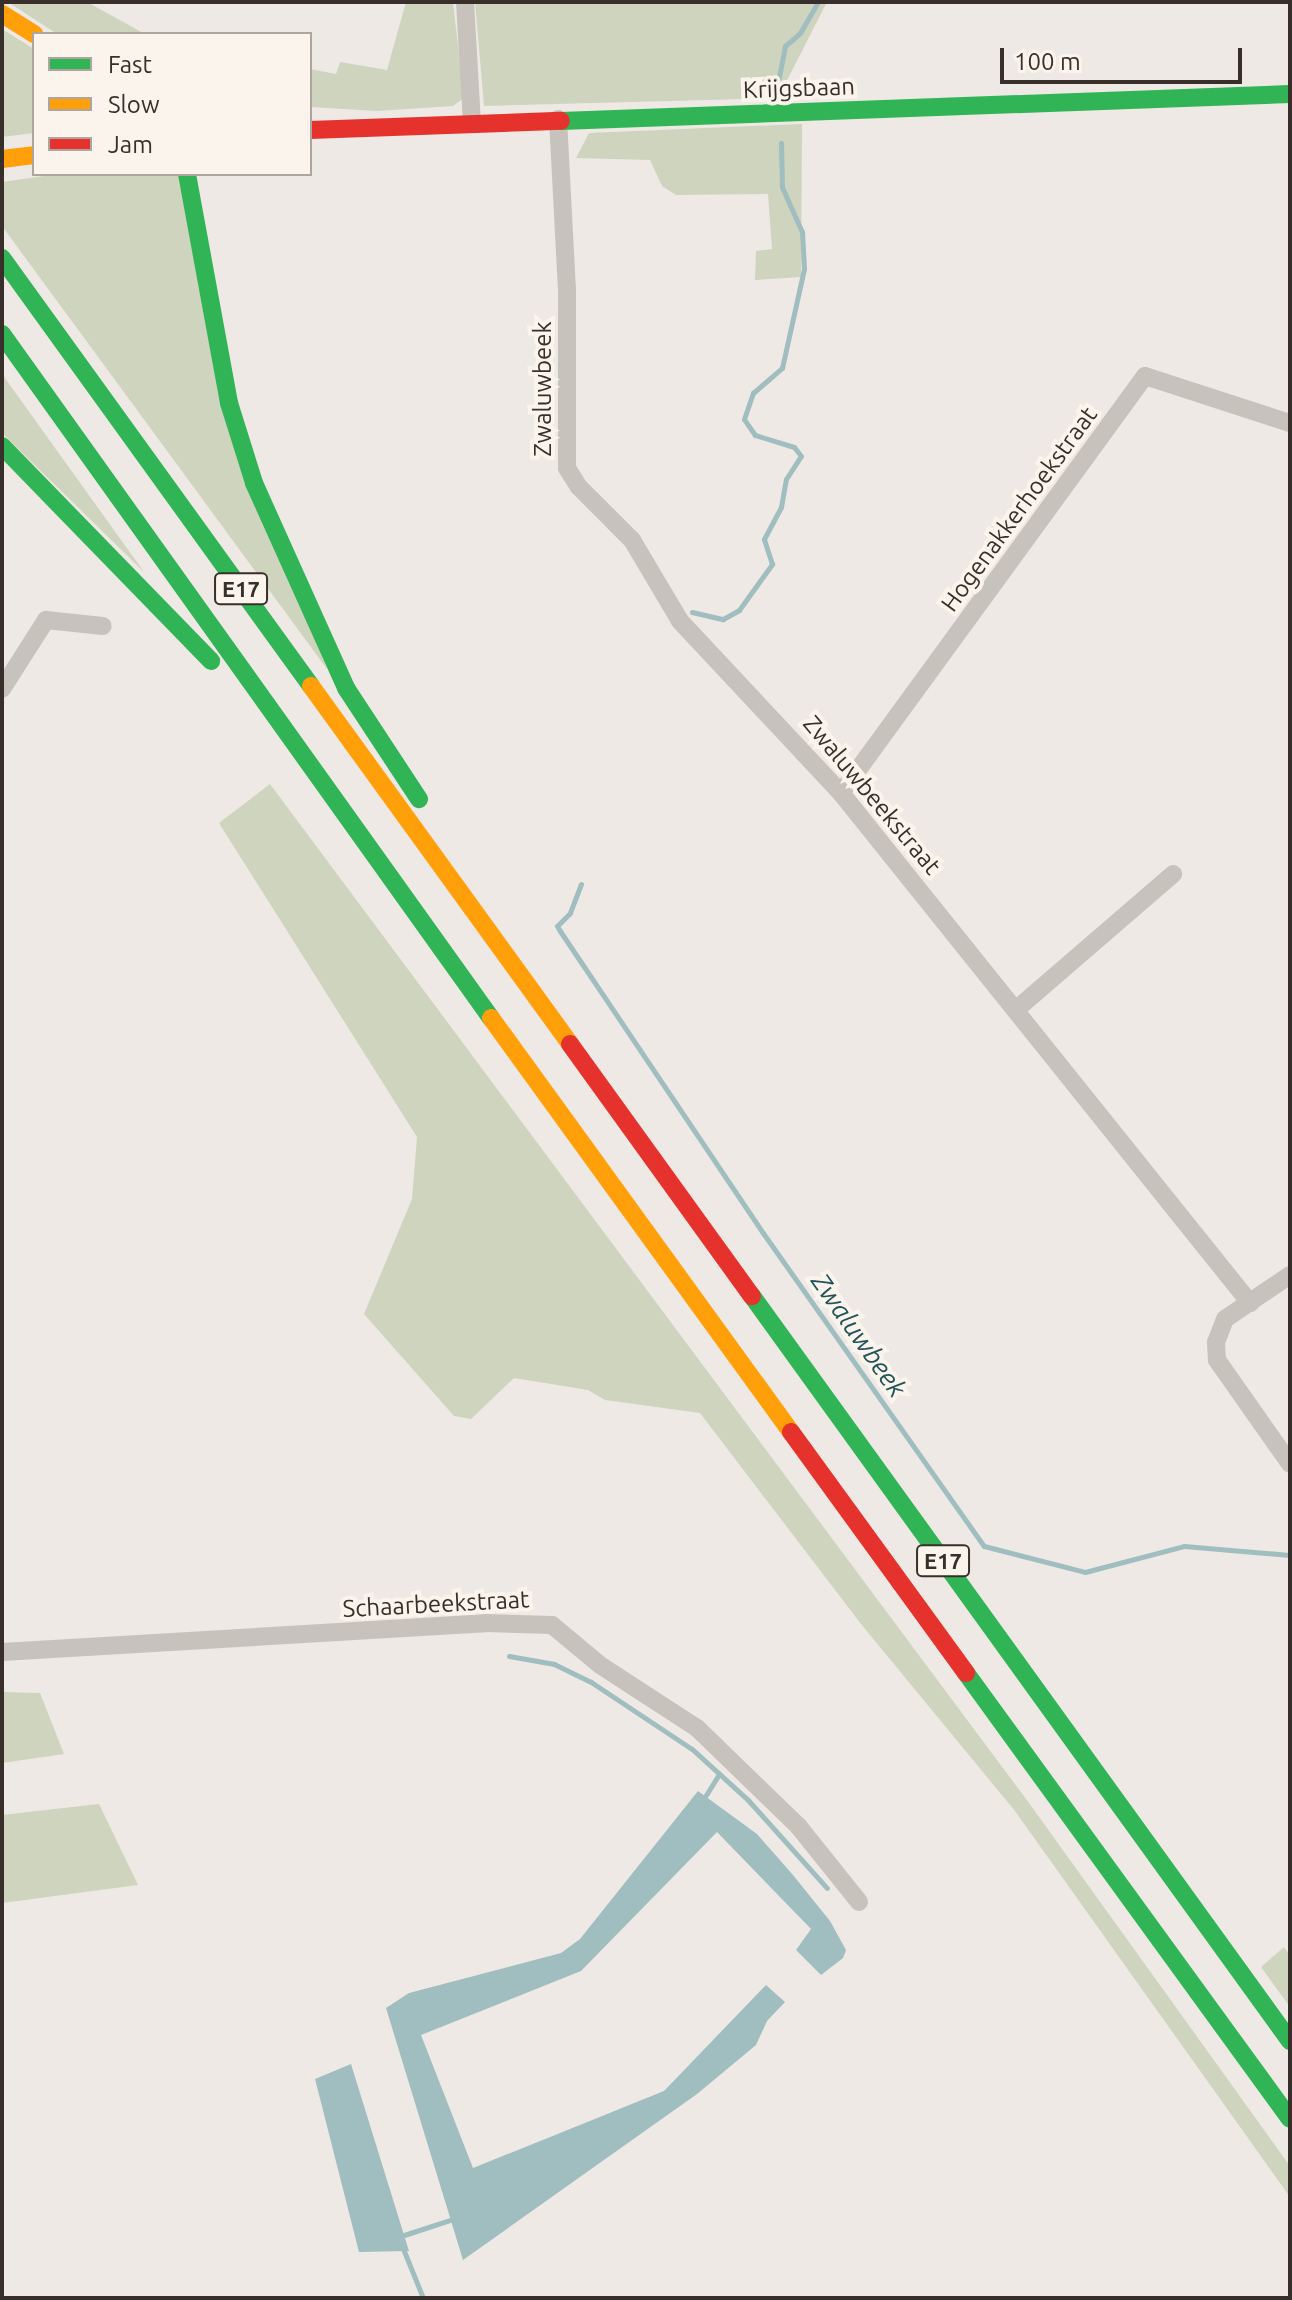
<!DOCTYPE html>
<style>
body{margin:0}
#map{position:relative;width:1292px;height:2300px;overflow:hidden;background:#eee9e4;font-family:Ubuntu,sans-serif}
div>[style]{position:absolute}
.green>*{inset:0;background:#cfd4be}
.water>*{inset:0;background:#a0bebf}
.stream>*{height:5px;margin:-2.5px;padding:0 2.5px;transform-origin:2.5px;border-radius:2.5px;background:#a0bebf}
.street>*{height:18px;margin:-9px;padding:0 9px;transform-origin:9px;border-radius:9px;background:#c8c2bc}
.fast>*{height:18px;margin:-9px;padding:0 9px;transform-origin:9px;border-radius:9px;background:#30b455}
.slow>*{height:18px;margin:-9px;padding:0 9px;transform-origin:9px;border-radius:9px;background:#ff9f0a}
.jam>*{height:18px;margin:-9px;padding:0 9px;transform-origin:9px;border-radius:9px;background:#e5322d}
span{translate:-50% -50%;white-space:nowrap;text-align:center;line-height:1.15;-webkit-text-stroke:8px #faf4ec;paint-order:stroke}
.shield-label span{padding:2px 6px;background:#faf4ec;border:2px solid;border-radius:6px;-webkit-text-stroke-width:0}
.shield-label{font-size:22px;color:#392f2a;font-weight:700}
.street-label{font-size:24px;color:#392f2a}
.water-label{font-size:26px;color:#20545a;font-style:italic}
.frame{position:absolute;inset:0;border:4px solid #392f2a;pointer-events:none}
.legend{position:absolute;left:32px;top:32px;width:280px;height:144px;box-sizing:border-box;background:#faf4ec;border:2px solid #ada59e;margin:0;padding:10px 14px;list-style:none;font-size:24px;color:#392f2a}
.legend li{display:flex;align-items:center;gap:16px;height:40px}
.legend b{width:40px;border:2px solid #ada59e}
.scale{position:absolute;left:1000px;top:48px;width:242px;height:36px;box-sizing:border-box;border:4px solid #392f2a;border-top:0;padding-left:10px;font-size:24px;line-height:28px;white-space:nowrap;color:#392f2a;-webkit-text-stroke:6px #faf4ec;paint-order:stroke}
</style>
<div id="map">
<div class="green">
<div style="clip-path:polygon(8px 2px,87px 2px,145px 34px,57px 34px)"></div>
<div style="clip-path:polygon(406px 2px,453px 2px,464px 98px,453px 106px,377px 111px,310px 107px,310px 69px,336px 74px,340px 62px,387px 70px)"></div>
<div style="clip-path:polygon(475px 2px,827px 2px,778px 98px,484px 106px)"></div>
<div style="clip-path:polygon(2px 29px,34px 49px,34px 133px,2px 137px)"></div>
<div style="clip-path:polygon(802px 124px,801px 277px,755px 280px,756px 251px,772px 249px,768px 194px,676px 195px,662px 186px,650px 160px,576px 158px,589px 133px)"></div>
<div style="clip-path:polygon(58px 174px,180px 174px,221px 403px,327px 669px,2px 226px,2px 182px)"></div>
<div style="clip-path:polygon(2px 374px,144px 572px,2px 433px)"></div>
<div style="clip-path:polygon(270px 784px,1029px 1803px,1290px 2166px,1290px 2197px,1015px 1811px,861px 1624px,700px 1413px,605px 1400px,588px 1390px,514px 1378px,471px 1419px,454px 1416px,364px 1314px,412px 1199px,417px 1137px,219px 823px)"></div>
<div style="clip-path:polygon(2px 1692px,40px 1693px,64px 1754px,2px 1763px)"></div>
<div style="clip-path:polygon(99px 1804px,138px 1885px,2px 1903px,2px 1815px)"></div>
<div style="clip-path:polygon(1284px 1947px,1290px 1955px,1290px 2007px,1261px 1967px)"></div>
</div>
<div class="water">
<div style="clip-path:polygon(698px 1791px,757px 1834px,793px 1875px,830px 1921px,846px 1950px,843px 1958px,821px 1975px,796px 1950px,811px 1929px,717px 1832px,581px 1971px,421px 2035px,473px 2168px,664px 2091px,766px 1985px,785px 2002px,767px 2021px,756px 2045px,697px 2094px,463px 2260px,386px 2008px,409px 1993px,561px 1953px,580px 1939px)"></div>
<div style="clip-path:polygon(351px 2064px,404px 2235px,409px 2251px,359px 2252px,315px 2079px)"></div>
</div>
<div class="stream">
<div style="left:778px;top:82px;width:37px;rotate:-79deg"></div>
<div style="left:785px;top:46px;width:20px;rotate:-41deg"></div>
<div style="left:800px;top:33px;width:36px;rotate:-60deg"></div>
<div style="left:692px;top:612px;width:32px;rotate:13deg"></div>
<div style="left:723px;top:619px;width:18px;rotate:-29deg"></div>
<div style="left:739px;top:610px;width:57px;rotate:-54.3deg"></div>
<div style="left:772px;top:564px;width:26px;rotate:-108deg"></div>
<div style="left:764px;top:539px;width:36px;rotate:-62deg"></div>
<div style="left:781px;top:507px;width:28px;rotate:-80deg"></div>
<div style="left:786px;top:479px;width:27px;rotate:-57deg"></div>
<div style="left:801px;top:456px;width:11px;rotate:-128deg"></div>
<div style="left:794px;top:447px;width:41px;rotate:-162.9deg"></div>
<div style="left:755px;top:435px;width:19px;rotate:-125deg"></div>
<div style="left:744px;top:419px;width:28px;rotate:-71deg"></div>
<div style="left:753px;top:393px;width:38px;rotate:-41deg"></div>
<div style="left:782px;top:368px;width:101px;rotate:-77.5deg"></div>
<div style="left:804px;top:269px;width:37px;rotate:-93deg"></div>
<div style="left:802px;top:232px;width:49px;rotate:-114deg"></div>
<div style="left:782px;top:187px;width:44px;rotate:-91.3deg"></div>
<div style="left:581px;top:884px;width:31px;rotate:111deg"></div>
<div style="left:570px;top:913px;width:18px;rotate:135deg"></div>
<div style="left:557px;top:926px;width:6px;rotate:59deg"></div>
<div style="left:560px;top:931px;width:364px;rotate:56.1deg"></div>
<div style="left:763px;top:1233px;width:383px;rotate:54.8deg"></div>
<div style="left:984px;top:1546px;width:104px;rotate:14.4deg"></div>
<div style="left:1085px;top:1572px;width:102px;rotate:-14.7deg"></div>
<div style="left:1184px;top:1546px;width:106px;rotate:4.9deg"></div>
<div style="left:509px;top:1656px;width:46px;rotate:10.1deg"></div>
<div style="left:554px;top:1664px;width:41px;rotate:25.9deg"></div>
<div style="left:591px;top:1682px;width:121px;rotate:33.6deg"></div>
<div style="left:692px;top:1749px;width:76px;rotate:42.3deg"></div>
<div style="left:748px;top:1800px;width:118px;rotate:48.1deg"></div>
<div style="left:706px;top:1795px;width:25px;rotate:-58deg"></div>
<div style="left:404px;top:2235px;width:48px;rotate:-18.1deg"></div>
<div style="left:404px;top:2251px;width:51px;rotate:68deg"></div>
</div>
<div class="street">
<div style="left:465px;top:2px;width:121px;rotate:86.7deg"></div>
<div style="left:558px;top:119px;width:170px;rotate:87deg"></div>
<div style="left:567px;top:289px;width:179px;rotate:90deg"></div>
<div style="left:567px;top:468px;width:22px;rotate:58deg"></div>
<div style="left:579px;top:487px;width:75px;rotate:45deg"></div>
<div style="left:632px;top:540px;width:94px;rotate:59.3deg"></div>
<div style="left:680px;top:621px;width:236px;rotate:46.9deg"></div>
<div style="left:841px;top:793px;width:654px;rotate:51.27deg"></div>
<div style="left:2px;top:689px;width:82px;rotate:-57.5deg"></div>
<div style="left:46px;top:620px;width:57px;rotate:6deg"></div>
<div style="left:841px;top:793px;width:516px;rotate:-53.91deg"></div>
<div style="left:1145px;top:376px;width:152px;rotate:18deg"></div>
<div style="left:1018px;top:1008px;width:205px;rotate:-40.8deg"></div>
<div style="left:1290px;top:1275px;width:78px;rotate:145.9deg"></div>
<div style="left:1225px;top:1319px;width:25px;rotate:111deg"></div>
<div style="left:1216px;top:1342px;width:18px;rotate:87deg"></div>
<div style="left:1217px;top:1360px;width:127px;rotate:54.9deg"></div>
<div style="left:2px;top:1652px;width:484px;rotate:-3.4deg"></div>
<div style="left:485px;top:1623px;width:67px;rotate:1.7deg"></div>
<div style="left:552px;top:1625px;width:62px;rotate:39.8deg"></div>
<div style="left:600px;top:1665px;width:116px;rotate:33deg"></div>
<div style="left:697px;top:1728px;width:142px;rotate:44.1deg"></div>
<div style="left:799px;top:1827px;width:96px;rotate:51.3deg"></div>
</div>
<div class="fast">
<div style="left:561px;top:121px;width:729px;rotate:-2.12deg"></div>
<div style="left:187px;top:174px;width:233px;rotate:79.6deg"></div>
<div style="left:229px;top:403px;width:84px;rotate:72.6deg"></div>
<div style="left:254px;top:483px;width:225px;rotate:65.8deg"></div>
<div style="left:346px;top:688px;width:133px;rotate:56.7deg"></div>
<div style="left:2px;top:258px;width:528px;rotate:54.17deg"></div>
<div style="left:2px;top:334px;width:841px;rotate:54.44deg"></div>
<div style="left:2px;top:446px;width:300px;rotate:45.8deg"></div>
<div style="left:752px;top:1296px;width:919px;rotate:54.17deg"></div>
<div style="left:966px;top:1673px;width:551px;rotate:54deg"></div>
</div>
<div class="slow">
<div style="left:2px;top:14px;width:38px;rotate:32deg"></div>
<div style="left:2px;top:159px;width:32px;rotate:-7deg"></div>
<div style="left:311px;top:686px;width:442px;rotate:54.1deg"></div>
<div style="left:491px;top:1018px;width:511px;rotate:54.07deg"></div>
</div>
<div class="jam">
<div style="left:310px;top:130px;width:251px;rotate:-2.1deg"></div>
<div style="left:570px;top:1044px;width:311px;rotate:54.2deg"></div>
<div style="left:791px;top:1432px;width:298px;rotate:54deg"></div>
</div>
<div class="shield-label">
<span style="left:241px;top:589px">E17</span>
<span style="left:943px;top:1561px">E17</span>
</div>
<div class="street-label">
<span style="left:799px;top:88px;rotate:-2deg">Krijgsbaan</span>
<span style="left:543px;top:389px;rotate:-90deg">Zwaluwbeek</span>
<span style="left:1019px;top:509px;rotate:-54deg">Hogenakkerhoekstraat</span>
<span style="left:872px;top:795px;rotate:50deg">Zwaluwbeekstraat</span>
<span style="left:436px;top:1604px;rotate:-3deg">Schaarbeekstraat</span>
</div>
<div class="water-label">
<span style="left:859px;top:1335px;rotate:55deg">Zwaluwbeek</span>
</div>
<div class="frame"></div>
<ul class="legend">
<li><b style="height:10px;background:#30b455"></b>Fast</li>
<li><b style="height:10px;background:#ff9f0a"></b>Slow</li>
<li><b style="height:10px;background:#e5322d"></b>Jam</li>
</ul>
<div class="scale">100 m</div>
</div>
